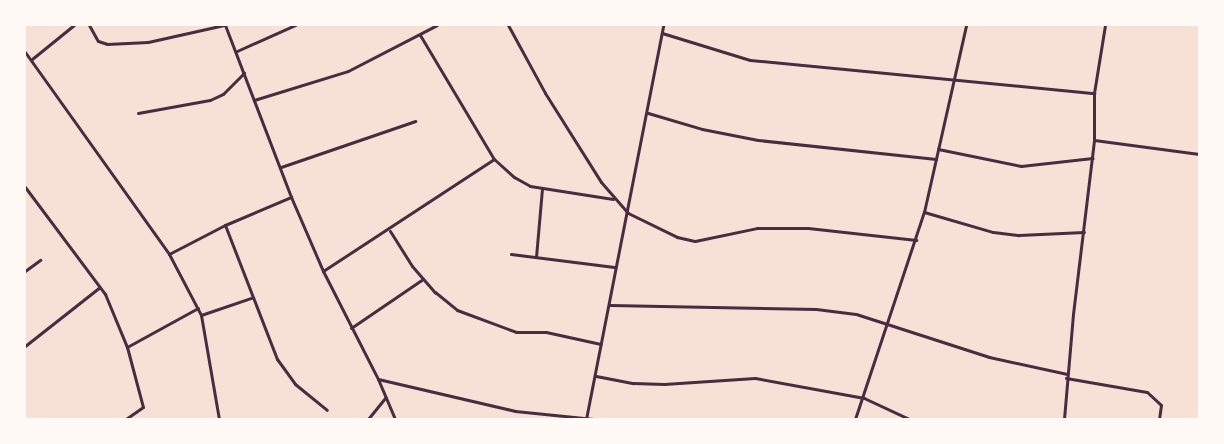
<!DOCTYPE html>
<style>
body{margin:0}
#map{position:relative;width:1224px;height:444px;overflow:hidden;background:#f7e1d7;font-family:"Asap Condensed",sans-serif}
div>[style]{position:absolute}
.minor>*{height:3px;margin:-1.5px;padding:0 1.5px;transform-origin:1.5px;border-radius:1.5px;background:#4a2c40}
span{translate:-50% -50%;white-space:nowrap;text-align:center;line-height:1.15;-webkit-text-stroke:4.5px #fffaf5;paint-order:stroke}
.frame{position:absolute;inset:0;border:26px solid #fffaf5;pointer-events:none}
</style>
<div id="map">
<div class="minor">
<div style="left:89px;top:25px;width:18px;rotate:61deg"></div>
<div style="left:98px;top:41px;width:9px;rotate:18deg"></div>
<div style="left:107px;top:44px;width:41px;rotate:-2.8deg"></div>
<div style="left:148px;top:42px;width:78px;rotate:-12.6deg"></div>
<div style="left:225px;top:25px;width:184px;rotate:69deg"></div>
<div style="left:291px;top:197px;width:81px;rotate:66.6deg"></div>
<div style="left:323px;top:271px;width:121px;rotate:63deg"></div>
<div style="left:378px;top:379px;width:141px;rotate:13.1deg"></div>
<div style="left:515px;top:411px;width:79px;rotate:5.8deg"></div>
<div style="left:508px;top:25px;width:77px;rotate:61.4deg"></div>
<div style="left:545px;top:93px;width:105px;rotate:57.8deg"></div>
<div style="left:601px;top:182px;width:41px;rotate:48.9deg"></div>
<div style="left:628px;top:213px;width:55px;rotate:26.1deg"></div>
<div style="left:677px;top:237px;width:18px;rotate:13deg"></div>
<div style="left:695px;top:241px;width:63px;rotate:-11.8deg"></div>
<div style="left:757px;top:228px;width:51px"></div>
<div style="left:808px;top:228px;width:109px;rotate:6.3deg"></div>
<div style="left:662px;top:33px;width:92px;rotate:17.1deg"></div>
<div style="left:750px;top:60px;width:346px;rotate:5.5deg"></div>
<div style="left:420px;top:35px;width:144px;rotate:59.2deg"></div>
<div style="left:237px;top:51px;width:64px;rotate:-24.1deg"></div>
<div style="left:25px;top:52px;width:248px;rotate:54.5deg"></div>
<div style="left:169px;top:254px;width:63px;rotate:-27.4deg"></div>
<div style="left:225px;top:225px;width:72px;rotate:-23deg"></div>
<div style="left:32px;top:59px;width:54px;rotate:-39deg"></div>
<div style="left:254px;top:100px;width:98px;rotate:-17.1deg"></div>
<div style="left:348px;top:71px;width:100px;rotate:-27.3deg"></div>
<div style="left:138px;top:113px;width:73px;rotate:-10.2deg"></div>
<div style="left:210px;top:100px;width:14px;rotate:-25deg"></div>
<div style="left:223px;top:94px;width:30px;rotate:-45deg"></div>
<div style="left:648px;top:113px;width:56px;rotate:16.5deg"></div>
<div style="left:702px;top:129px;width:57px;rotate:11.1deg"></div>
<div style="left:758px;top:140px;width:179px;rotate:6.1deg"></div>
<div style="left:1094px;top:140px;width:106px;rotate:7.6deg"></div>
<div style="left:938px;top:149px;width:85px;rotate:11.6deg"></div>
<div style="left:1021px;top:166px;width:72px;rotate:-6.3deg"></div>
<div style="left:281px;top:167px;width:142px;rotate:-18.9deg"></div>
<div style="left:25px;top:187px;width:134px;rotate:53.2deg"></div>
<div style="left:105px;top:294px;width:57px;rotate:67.5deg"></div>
<div style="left:127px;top:347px;width:62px;rotate:75.1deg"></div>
<div style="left:143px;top:407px;width:21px;rotate:145deg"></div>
<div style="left:924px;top:212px;width:72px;rotate:16.2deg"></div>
<div style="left:993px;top:232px;width:26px;rotate:7deg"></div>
<div style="left:1019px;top:235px;width:65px;rotate:-2.6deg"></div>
<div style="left:225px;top:225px;width:144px;rotate:68.8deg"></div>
<div style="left:277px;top:359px;width:31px;rotate:54deg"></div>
<div style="left:295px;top:384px;width:41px;rotate:39.1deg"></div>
<div style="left:390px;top:231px;width:41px;rotate:57.8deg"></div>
<div style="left:412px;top:266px;width:35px;rotate:49deg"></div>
<div style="left:435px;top:292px;width:28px;rotate:39deg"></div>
<div style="left:457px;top:310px;width:63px;rotate:20.4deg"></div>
<div style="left:516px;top:332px;width:30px"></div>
<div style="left:546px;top:332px;width:56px;rotate:12.3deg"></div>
<div style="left:169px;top:254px;width:69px;rotate:62.3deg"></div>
<div style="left:201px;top:315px;width:106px;rotate:80.2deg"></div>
<div style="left:511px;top:254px;width:104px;rotate:7.2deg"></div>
<div style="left:536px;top:257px;width:68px;rotate:-85deg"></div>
<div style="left:25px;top:271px;width:19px;rotate:-36deg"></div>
<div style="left:323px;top:271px;width:204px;rotate:-33.2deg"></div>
<div style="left:494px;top:159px;width:27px;rotate:42deg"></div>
<div style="left:514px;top:177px;width:18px;rotate:29deg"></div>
<div style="left:530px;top:186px;width:84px;rotate:8.9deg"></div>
<div style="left:610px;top:305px;width:206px;rotate:1.1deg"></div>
<div style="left:816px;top:309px;width:40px;rotate:7.1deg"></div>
<div style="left:856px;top:314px;width:140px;rotate:17.9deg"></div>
<div style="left:989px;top:357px;width:80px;rotate:12.3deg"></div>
<div style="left:201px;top:315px;width:53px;rotate:-18.8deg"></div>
<div style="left:351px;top:328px;width:87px;rotate:-34.2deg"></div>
<div style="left:25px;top:346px;width:95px;rotate:-38.2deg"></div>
<div style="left:127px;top:347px;width:81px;rotate:-28.8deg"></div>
<div style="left:596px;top:376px;width:38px;rotate:11deg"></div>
<div style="left:633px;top:383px;width:31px;rotate:2deg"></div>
<div style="left:664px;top:384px;width:91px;rotate:-3.8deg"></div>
<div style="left:755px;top:378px;width:111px;rotate:10.4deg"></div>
<div style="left:864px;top:398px;width:50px;rotate:25deg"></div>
<div style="left:1066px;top:378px;width:82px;rotate:9.8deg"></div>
<div style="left:1147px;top:392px;width:19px;rotate:43deg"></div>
<div style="left:1161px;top:405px;width:14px;rotate:98deg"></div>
<div style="left:378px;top:379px;width:43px;rotate:67deg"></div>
<div style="left:368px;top:419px;width:28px;rotate:-51deg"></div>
<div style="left:586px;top:419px;width:401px;rotate:-78.9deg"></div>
<div style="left:855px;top:419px;width:218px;rotate:-71.6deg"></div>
<div style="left:924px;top:212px;width:192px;rotate:-77.3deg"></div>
<div style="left:1064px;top:419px;width:105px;rotate:-85.1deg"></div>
<div style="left:1073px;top:314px;width:175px;rotate:-83.1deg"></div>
<div style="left:1094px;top:140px;width:47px;rotate:-90deg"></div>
<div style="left:1094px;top:93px;width:69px;rotate:-80.8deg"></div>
</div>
<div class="frame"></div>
</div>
